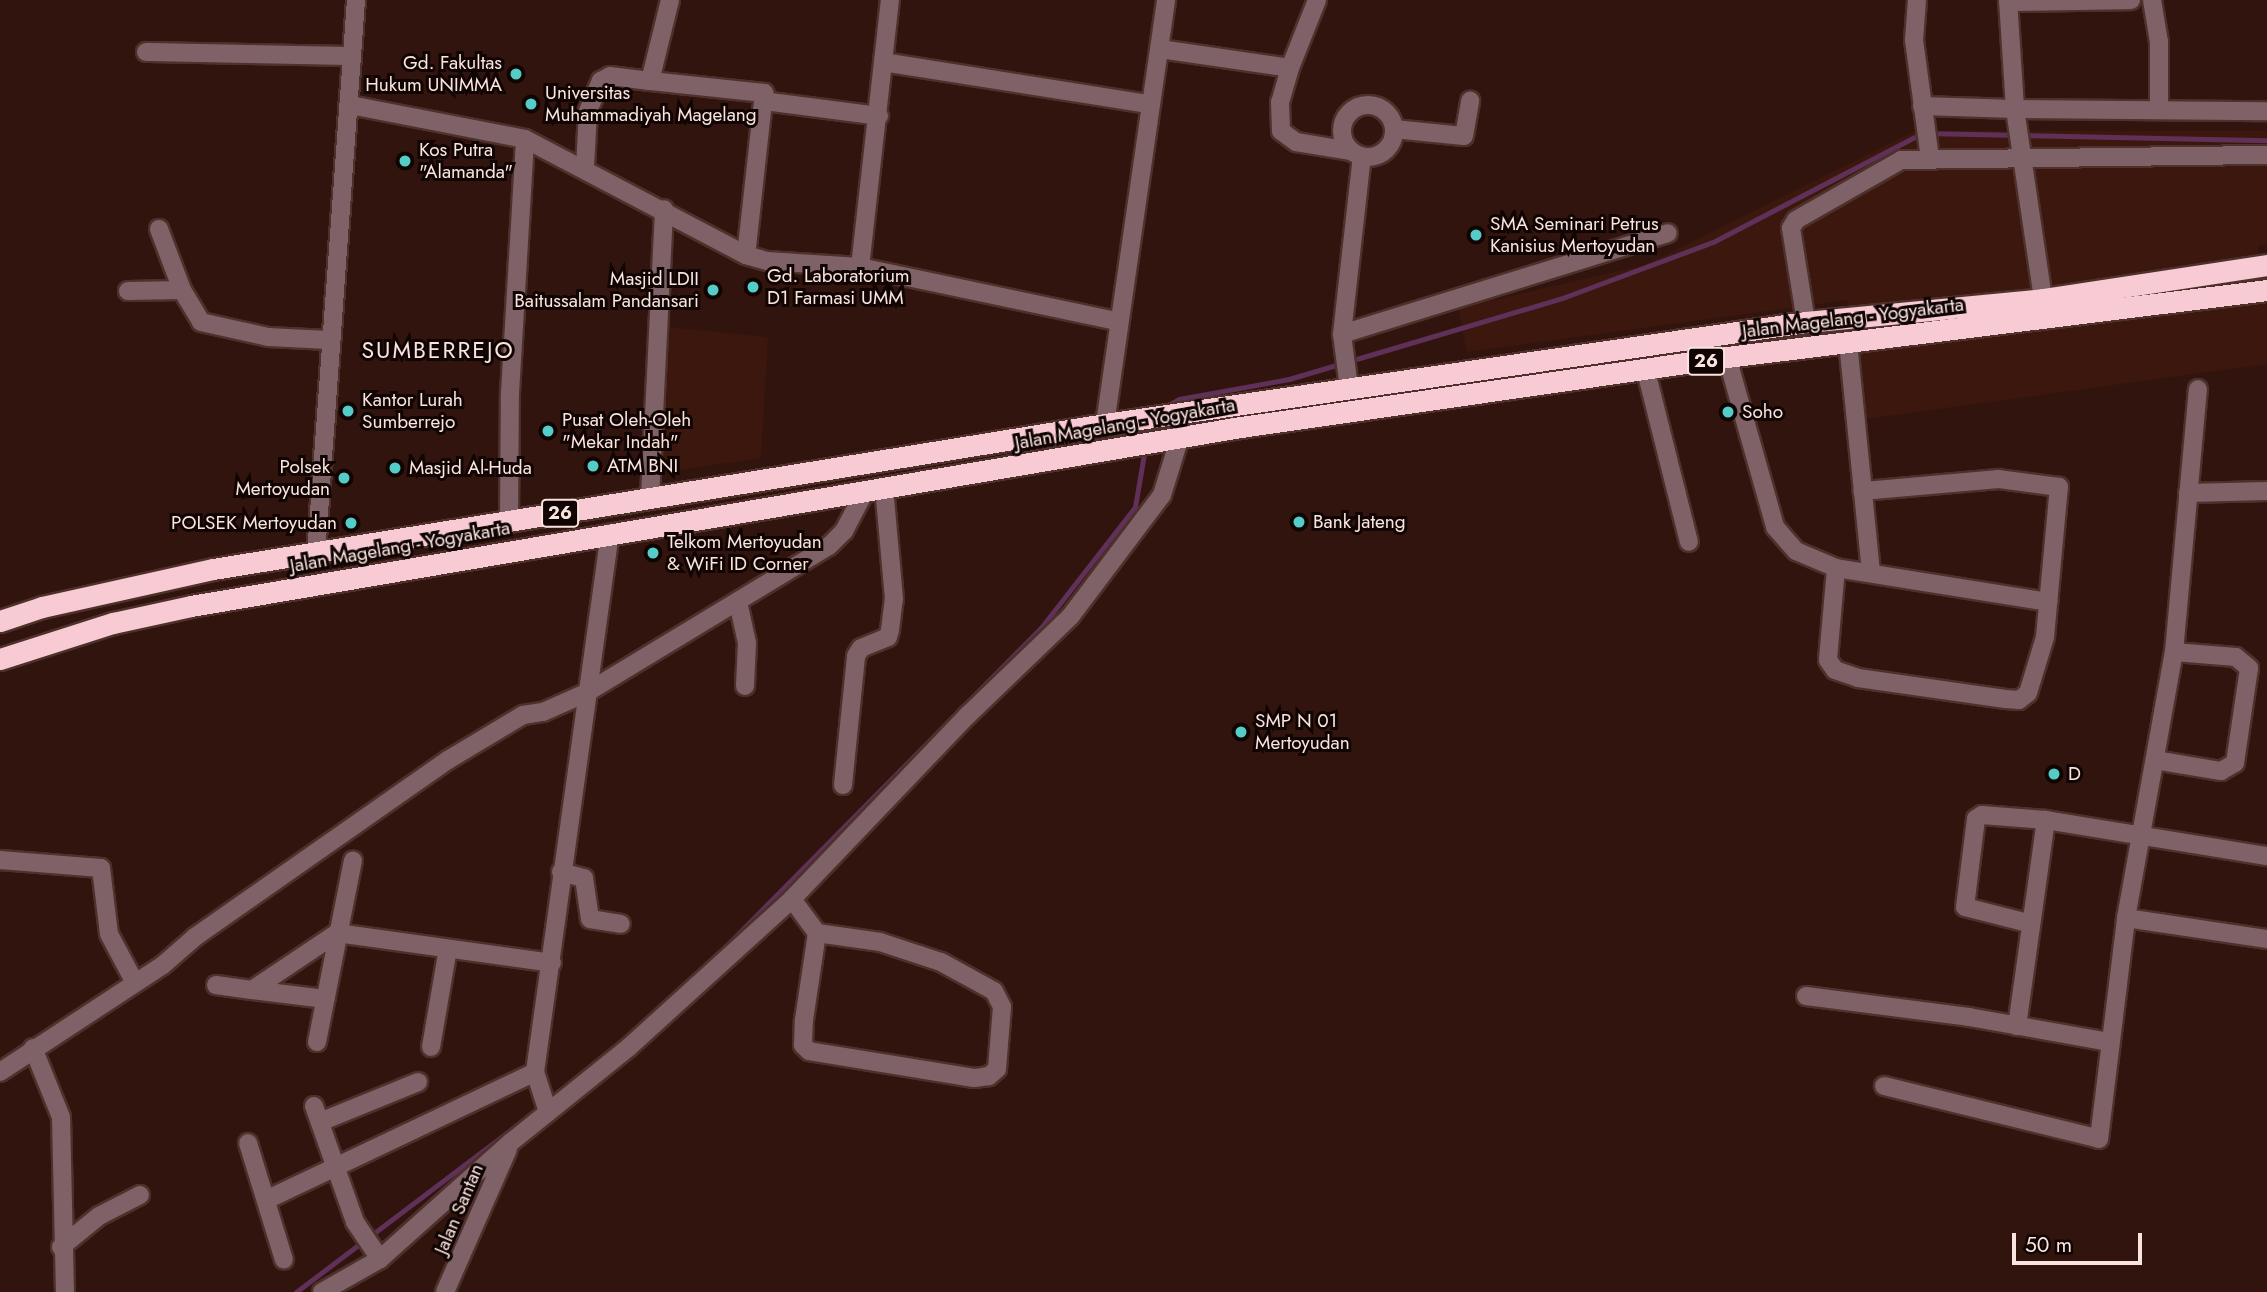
<!DOCTYPE html>
<style>
body{margin:0}
#map{position:relative;width:2267px;height:1292px;overflow:hidden;background:#31140d;font-family:Jost,sans-serif}
div>[style]{position:absolute}
.built>*{inset:0;background:#3b170e}
.stream>*{height:5px;margin:-2.5px;padding:0 2.5px;transform-origin:2.5px;border-radius:2.5px;background:#5f3058}
.roads{filter:drop-shadow(2px 0 #4d312a) drop-shadow(-2px 0 #4d312a) drop-shadow(0 2px #4d312a) drop-shadow(0 -2px #4d312a)}
.minor>*{height:18px;margin:-9px;padding:0 9px;transform-origin:9px;border-radius:9px;background:#7f6168}
.minor>.ring{margin:-9px;padding:0;box-sizing:content-box;background:none;border:18px solid #7f6168;border-radius:50%}
.highway>*{height:21px;margin:-10.5px;padding:0 10.5px;transform-origin:10.5px;border-radius:10.5px;background:#f8cad4}
.dots>*{width:19px;height:19px;translate:-50% -50%;box-sizing:border-box;border:4px solid #100503;border-radius:50%}
span{translate:-50% -50%;white-space:nowrap;text-align:center;line-height:1.15;-webkit-text-stroke:6px #100503;paint-order:stroke}
.shield-label span{padding:2px 5px;background:#100503;border:2px solid;border-radius:5px;-webkit-text-stroke-width:0}
.shield-label{font-size:18px;color:#fae4df;font-weight:700}
.poi-label{font-size:19px;color:#fae4df}
.right{translate:-100% -50%;text-align:right}
.left{translate:0 -50%;text-align:left}
.street-label{font-size:19px;color:#fae4df}
.quarter-label{font-size:23px;color:#fae4df;letter-spacing:2px}
.scale{position:absolute;left:2012px;top:1233px;width:130px;height:32px;box-sizing:border-box;border:4px solid #fae4df;border-top:0;padding-left:9px;font-size:21px;line-height:24px;white-space:nowrap;color:#fae4df;-webkit-text-stroke:5px #100503;paint-order:stroke}
</style>
<div id="map">
<div class="built">
<div style="clip-path:polygon(1915px 131px,2267px 131px,2267px 245px,2258px 246px,2267px 302px,2267px 364px,1866px 419px,1848px 300px,1467px 352px,1458px 308px,1645px 265px)"></div>
<div style="clip-path:polygon(667px 327px,768px 337px,761px 458px,659px 473px)"></div>
</div>
<div class="stream">
<div style="left:1167px;top:406px;width:14px;rotate:-30deg"></div>
<div style="left:1179px;top:399px;width:112px;rotate:-10.3deg"></div>
<div style="left:1289px;top:379px;width:288px;rotate:-16.5deg"></div>
<div style="left:1565px;top:297px;width:158px;rotate:-20.4deg"></div>
<div style="left:1713px;top:242px;width:236px;rotate:-27.5deg"></div>
<div style="left:1922px;top:133px;width:345px;rotate:1.2deg"></div>
<div style="left:710px;top:962px;width:469px;rotate:-45.3deg"></div>
<div style="left:1040px;top:629px;width:155px;rotate:-52.1deg"></div>
<div style="left:1135px;top:507px;width:60px;rotate:-80.4deg"></div>
<div style="left:296px;top:1292px;width:307px;rotate:-37.1deg"></div>
</div>
<div class="roads">
<div class="minor">
<div style="left:1917px;top:0;width:40px;rotate:94.3deg"></div>
<div style="left:1914px;top:40px;width:119px;rotate:82.3deg"></div>
<div style="left:2008px;top:0;width:109px;rotate:86.3deg"></div>
<div style="left:2015px;top:109px;width:252px;rotate:0.5deg"></div>
<div style="left:2152px;top:0;width:43px;rotate:80.5deg"></div>
<div style="left:2159px;top:42px;width:66px;rotate:90deg"></div>
<div style="left:2008px;top:2px;width:123px;rotate:-0.9deg"></div>
<div style="left:1160px;top:49px;width:131px;rotate:8.3deg"></div>
<div style="left:1290px;top:68px;width:73px;rotate:-68.3deg"></div>
<div style="left:146px;top:52px;width:206px;rotate:1.1deg"></div>
<div style="left:883px;top:62px;width:269px;rotate:9deg"></div>
<div style="left:1290px;top:68px;width:35px;rotate:106deg"></div>
<div style="left:1280px;top:102px;width:29px;rotate:88deg"></div>
<div style="left:1281px;top:131px;width:19px;rotate:36deg"></div>
<div style="left:1296px;top:142px;width:56px;rotate:9.3deg"></div>
<div style="left:650px;top:81px;width:115px;rotate:6deg"></div>
<div style="left:764px;top:93px;width:163px;rotate:96.3deg"></div>
<div style="left:764px;top:101px;width:116px;rotate:7.4deg"></div>
<div style="left:350px;top:105px;width:178px;rotate:11deg"></div>
<div style="left:525px;top:139px;width:250px;rotate:27.7deg"></div>
<div style="left:746px;top:255px;width:22px;rotate:16deg"></div>
<div style="left:767px;top:261px;width:93px;rotate:3.7deg"></div>
<div style="left:860px;top:267px;width:263px;rotate:11.9deg"></div>
<div class="ring" style="left:1342px;top:105px;width:34px;height:34px"></div>
<div style="left:1922px;top:106px;width:93px;rotate:1.8deg"></div>
<div style="left:2015px;top:109px;width:192px;rotate:81.6deg"></div>
<div style="left:1394px;top:129px;width:70px;rotate:5.7deg"></div>
<div style="left:1464px;top:136px;width:36px;rotate:-80deg"></div>
<div style="left:585px;top:167px;width:56px;rotate:-86.9deg"></div>
<div style="left:588px;top:111px;width:33px;rotate:-67deg"></div>
<div style="left:601px;top:81px;width:10px;rotate:-29deg"></div>
<div style="left:610px;top:76px;width:40px;rotate:7.1deg"></div>
<div style="left:650px;top:81px;width:83px;rotate:-76.1deg"></div>
<div style="left:159px;top:229px;width:65px;rotate:69.3deg"></div>
<div style="left:182px;top:290px;width:37px;rotate:59deg"></div>
<div style="left:201px;top:322px;width:69px;rotate:12.6deg"></div>
<div style="left:268px;top:337px;width:60px;rotate:2.9deg"></div>
<div style="left:860px;top:267px;width:269px;rotate:-83.6deg"></div>
<div style="left:128px;top:291px;width:54px;rotate:-1.1deg"></div>
<div style="left:1806px;top:322px;width:95px;rotate:-99.1deg"></div>
<div style="left:1791px;top:228px;width:9px;rotate:-58deg"></div>
<div style="left:1796px;top:220px;width:121px;rotate:-29.7deg"></div>
<div style="left:1901px;top:160px;width:366px;rotate:-0.8deg"></div>
<div style="left:1342px;top:334px;width:341px;rotate:-17.2deg"></div>
<div style="left:1848px;top:342px;width:232px;rotate:84.3deg"></div>
<div style="left:1727px;top:357px;width:177px;rotate:74.2deg"></div>
<div style="left:1775px;top:527px;width:32px;rotate:49deg"></div>
<div style="left:1796px;top:551px;width:43px;rotate:23deg"></div>
<div style="left:1836px;top:568px;width:215px;rotate:9.1deg"></div>
<div style="left:1646px;top:371px;width:176px;rotate:75.9deg"></div>
<div style="left:1349px;top:388px;width:54px;rotate:-97.4deg"></div>
<div style="left:1342px;top:334px;width:179px;rotate:-83.6deg"></div>
<div style="left:1105px;top:424px;width:428px;rotate:-81.8deg"></div>
<div style="left:2188px;top:493px;width:79px;rotate:-1.5deg"></div>
<div style="left:650px;top:497px;width:288px;rotate:-87.2deg"></div>
<div style="left:509px;top:522px;width:129px;rotate:-89.6deg"></div>
<div style="left:510px;top:393px;width:254px;rotate:-86.6deg"></div>
<div style="left:316px;top:554px;width:555px;rotate:-85.87deg"></div>
<div style="left:1836px;top:568px;width:92px;rotate:95deg"></div>
<div style="left:1828px;top:660px;width:12px;rotate:55deg"></div>
<div style="left:1835px;top:670px;width:24px;rotate:19deg"></div>
<div style="left:1858px;top:678px;width:149px;rotate:8.1deg"></div>
<div style="left:2006px;top:699px;width:13px;rotate:4deg"></div>
<div style="left:2019px;top:700px;width:11px;rotate:-38deg"></div>
<div style="left:2028px;top:693px;width:59px;rotate:-73.1deg"></div>
<div style="left:2045px;top:637px;width:151px;rotate:-84.7deg"></div>
<div style="left:2059px;top:487px;width:62px;rotate:-172.5deg"></div>
<div style="left:1998px;top:479px;width:136px;rotate:174.9deg"></div>
<div style="left:738px;top:602px;width:42px;rotate:77.6deg"></div>
<div style="left:747px;top:643px;width:43px;rotate:92.7deg"></div>
<div style="left:2155px;top:760px;width:67px;rotate:9.5deg"></div>
<div style="left:2221px;top:771px;width:16px;rotate:-30deg"></div>
<div style="left:2235px;top:763px;width:96px;rotate:-81.6deg"></div>
<div style="left:2249px;top:668px;width:17px;rotate:-140deg"></div>
<div style="left:2236px;top:657px;width:62px;rotate:-175.4deg"></div>
<div style="left:843px;top:785px;width:130px;rotate:-84.2deg"></div>
<div style="left:856px;top:656px;width:9px;rotate:-58deg"></div>
<div style="left:861px;top:648px;width:29px;rotate:-22deg"></div>
<div style="left:888px;top:637px;width:7px;rotate:-74deg"></div>
<div style="left:890px;top:630px;width:31px;rotate:-83deg"></div>
<div style="left:894px;top:599px;width:112px;rotate:-95.1deg"></div>
<div style="left:0;top:860px;width:101px;rotate:4.5deg"></div>
<div style="left:101px;top:868px;width:66px;rotate:83.1deg"></div>
<div style="left:109px;top:934px;width:55px;rotate:62deg"></div>
<div style="left:561px;top:872px;width:24px;rotate:15deg"></div>
<div style="left:584px;top:878px;width:41px;rotate:81.7deg"></div>
<div style="left:590px;top:919px;width:31px;rotate:9deg"></div>
<div style="left:792px;top:899px;width:42px;rotate:53.7deg"></div>
<div style="left:2126px;top:918px;width:143px;rotate:8.5deg"></div>
<div style="left:2028px;top:923px;width:65px;rotate:-165.7deg"></div>
<div style="left:1965px;top:907px;width:89px;rotate:-82.9deg"></div>
<div style="left:1976px;top:819px;width:7px;rotate:-34deg"></div>
<div style="left:1982px;top:815px;width:64px;rotate:4.5deg"></div>
<div style="left:817px;top:933px;width:64px;rotate:8.1deg"></div>
<div style="left:880px;top:942px;width:64px;rotate:18.2deg"></div>
<div style="left:941px;top:962px;width:60px;rotate:28.7deg"></div>
<div style="left:994px;top:991px;width:18px;rotate:63deg"></div>
<div style="left:1002px;top:1007px;width:62px;rotate:94.6deg"></div>
<div style="left:997px;top:1069px;width:11px;rotate:139deg"></div>
<div style="left:989px;top:1076px;width:15px;rotate:172deg"></div>
<div style="left:974px;top:1078px;width:167px;rotate:-170.7deg"></div>
<div style="left:809px;top:1051px;width:8px;rotate:-135deg"></div>
<div style="left:803px;top:1045px;width:25px;rotate:-88deg"></div>
<div style="left:804px;top:1020px;width:88px;rotate:-81.5deg"></div>
<div style="left:216px;top:985px;width:36px;rotate:8deg"></div>
<div style="left:252px;top:990px;width:102px;rotate:-33.8deg"></div>
<div style="left:337px;top:933px;width:217px;rotate:7.9deg"></div>
<div style="left:252px;top:990px;width:74px;rotate:7deg"></div>
<div style="left:1806px;top:996px;width:164px;rotate:7.3deg"></div>
<div style="left:1969px;top:1017px;width:143px;rotate:10.1deg"></div>
<div style="left:2017px;top:1026px;width:208px;rotate:-82deg"></div>
<div style="left:2046px;top:820px;width:224px;rotate:9.3deg"></div>
<div style="left:317px;top:1042px;width:185px;rotate:-78.8deg"></div>
<div style="left:431px;top:1047px;width:99px;rotate:-80.2deg"></div>
<div style="left:33px;top:1048px;width:74px;rotate:67.9deg"></div>
<div style="left:61px;top:1117px;width:175px;rotate:88.7deg"></div>
<div style="left:0;top:1072px;width:195px;rotate:-33.3deg"></div>
<div style="left:163px;top:965px;width:43px;rotate:-41.2deg"></div>
<div style="left:195px;top:937px;width:309px;rotate:-35deg"></div>
<div style="left:448px;top:760px;width:87px;rotate:-31deg"></div>
<div style="left:523px;top:715px;width:20px;rotate:-9deg"></div>
<div style="left:543px;top:712px;width:47px;rotate:-23.8deg"></div>
<div style="left:586px;top:693px;width:284px;rotate:-31.2deg"></div>
<div style="left:829px;top:546px;width:21px;rotate:-45deg"></div>
<div style="left:844px;top:531px;width:45px;rotate:-62.3deg"></div>
<div style="left:1884px;top:1086px;width:221px;rotate:13.8deg"></div>
<div style="left:2099px;top:1139px;width:223px;rotate:-83deg"></div>
<div style="left:2126px;top:918px;width:270px;rotate:-79.8deg"></div>
<div style="left:2174px;top:652px;width:264px;rotate:-84.8deg"></div>
<div style="left:314px;top:1106px;width:123px;rotate:70.5deg"></div>
<div style="left:355px;top:1222px;width:45px;rotate:56deg"></div>
<div style="left:548px;top:1112px;width:42px;rotate:-108deg"></div>
<div style="left:535px;top:1072px;width:544px;rotate:-82.08deg"></div>
<div style="left:320px;top:1122px;width:106px;rotate:-22.2deg"></div>
<div style="left:248px;top:1143px;width:122px;rotate:72.9deg"></div>
<div style="left:266px;top:1200px;width:298px;rotate:-25.4deg"></div>
<div style="left:61px;top:1247px;width:49px;rotate:-39.2deg"></div>
<div style="left:99px;top:1216px;width:46px;rotate:-27.1deg"></div>
<div style="left:322px;top:1292px;width:67px;rotate:-29.6deg"></div>
<div style="left:380px;top:1259px;width:176px;rotate:-41.8deg"></div>
<div style="left:511px;top:1142px;width:151px;rotate:-38.8deg"></div>
<div style="left:629px;top:1047px;width:220px;rotate:-42.2deg"></div>
<div style="left:792px;top:899px;width:255px;rotate:-46.3deg"></div>
<div style="left:968px;top:715px;width:141px;rotate:-43.9deg"></div>
<div style="left:1070px;top:617px;width:153px;rotate:-53deg"></div>
<div style="left:1162px;top:495px;width:58px;rotate:-72.8deg"></div>
<div style="left:445px;top:1292px;width:156px;rotate:-66.2deg"></div>
</div>
<div class="highway">
<div style="left:0;top:621px;width:44px;rotate:-18.4deg"></div>
<div style="left:42px;top:607px;width:175px;rotate:-12.5deg"></div>
<div style="left:213px;top:569px;width:904px;rotate:-9.23deg"></div>
<div style="left:1105px;top:424px;width:708px;rotate:-8.28deg"></div>
<div style="left:1806px;top:322px;width:238px;rotate:-5.5deg"></div>
<div style="left:2043px;top:299px;width:227px;rotate:-8.6deg"></div>
<div style="left:0;top:659px;width:119px;rotate:-17.7deg"></div>
<div style="left:113px;top:623px;width:80px;rotate:-12.3deg"></div>
<div style="left:191px;top:606px;width:1058px;rotate:-9.68deg"></div>
<div style="left:1234px;top:428px;width:498px;rotate:-8.2deg"></div>
<div style="left:1727px;top:357px;width:544px;rotate:-7.07deg"></div>
</div>
</div>
<div class="dots">
<div style="left:516px;top:74px;background:#54cdc8"></div>
<div style="left:531px;top:104px;background:#54cdc8"></div>
<div style="left:405px;top:161px;background:#54cdc8"></div>
<div style="left:1476px;top:235px;background:#54cdc8"></div>
<div style="left:753px;top:287px;background:#54cdc8"></div>
<div style="left:713px;top:290px;background:#54cdc8"></div>
<div style="left:348px;top:411px;background:#54cdc8"></div>
<div style="left:1728px;top:412px;background:#54cdc8"></div>
<div style="left:548px;top:431px;background:#54cdc8"></div>
<div style="left:593px;top:466px;background:#54cdc8"></div>
<div style="left:395px;top:468px;background:#54cdc8"></div>
<div style="left:344px;top:478px;background:#54cdc8"></div>
<div style="left:1299px;top:522px;background:#54cdc8"></div>
<div style="left:351px;top:523px;background:#54cdc8"></div>
<div style="left:653px;top:553px;background:#54cdc8"></div>
<div style="left:1241px;top:732px;background:#54cdc8"></div>
<div style="left:2054px;top:774px;background:#54cdc8"></div>
</div>
<div class="shield-label">
<span style="left:1706px;top:361px">26</span>
<span style="left:560px;top:513px">26</span>
</div>
<div class="poi-label">
<span class="right" style="left:502px;top:74px">Gd. Fakultas<br>Hukum UNIMMA</span>
<span class="left" style="left:545px;top:104px">Universitas<br>Muhammadiyah Magelang</span>
<span class="left" style="left:419px;top:161px">Kos Putra<br>"Alamanda"</span>
<span class="left" style="left:1490px;top:235px">SMA Seminari Petrus<br>Kanisius Mertoyudan</span>
<span class="left" style="left:767px;top:287px">Gd. Laboratorium<br>D1 Farmasi UMM</span>
<span class="right" style="left:699px;top:290px">Masjid LDII<br>Baitussalam Pandansari</span>
<span class="left" style="left:362px;top:411px">Kantor Lurah<br>Sumberrejo</span>
<span class="left" style="left:1742px;top:412px">Soho</span>
<span class="left" style="left:562px;top:431px">Pusat Oleh-Oleh<br>"Mekar Indah"</span>
<span class="left" style="left:607px;top:466px">ATM BNI</span>
<span class="right" style="left:330px;top:478px">Polsek<br>Mertoyudan</span>
<span class="left" style="left:409px;top:468px">Masjid Al-Huda</span>
<span class="left" style="left:1313px;top:522px">Bank Jateng</span>
<span class="right" style="left:337px;top:523px">POLSEK Mertoyudan</span>
<span class="left" style="left:667px;top:553px">Telkom Mertoyudan<br>&amp; WiFi ID Corner</span>
<span class="left" style="left:1255px;top:732px">SMP N 01<br>Mertoyudan</span>
<span class="left" style="left:2068px;top:774px">D</span>
</div>
<div class="street-label">
<span style="left:1853px;top:318px;rotate:-7deg">Jalan Magelang - Yogyakarta</span>
<span style="left:1125px;top:424px;rotate:-10deg">Jalan Magelang - Yogyakarta</span>
<span style="left:400px;top:547px;rotate:-10deg">Jalan Magelang - Yogyakarta</span>
<span style="left:459px;top:1209px;rotate:-67deg">Jalan Santan</span>
</div>
<div class="quarter-label">
<span style="left:438px;top:350px">SUMBERREJO</span>
</div>
<div class="scale">50 m</div>
</div>
